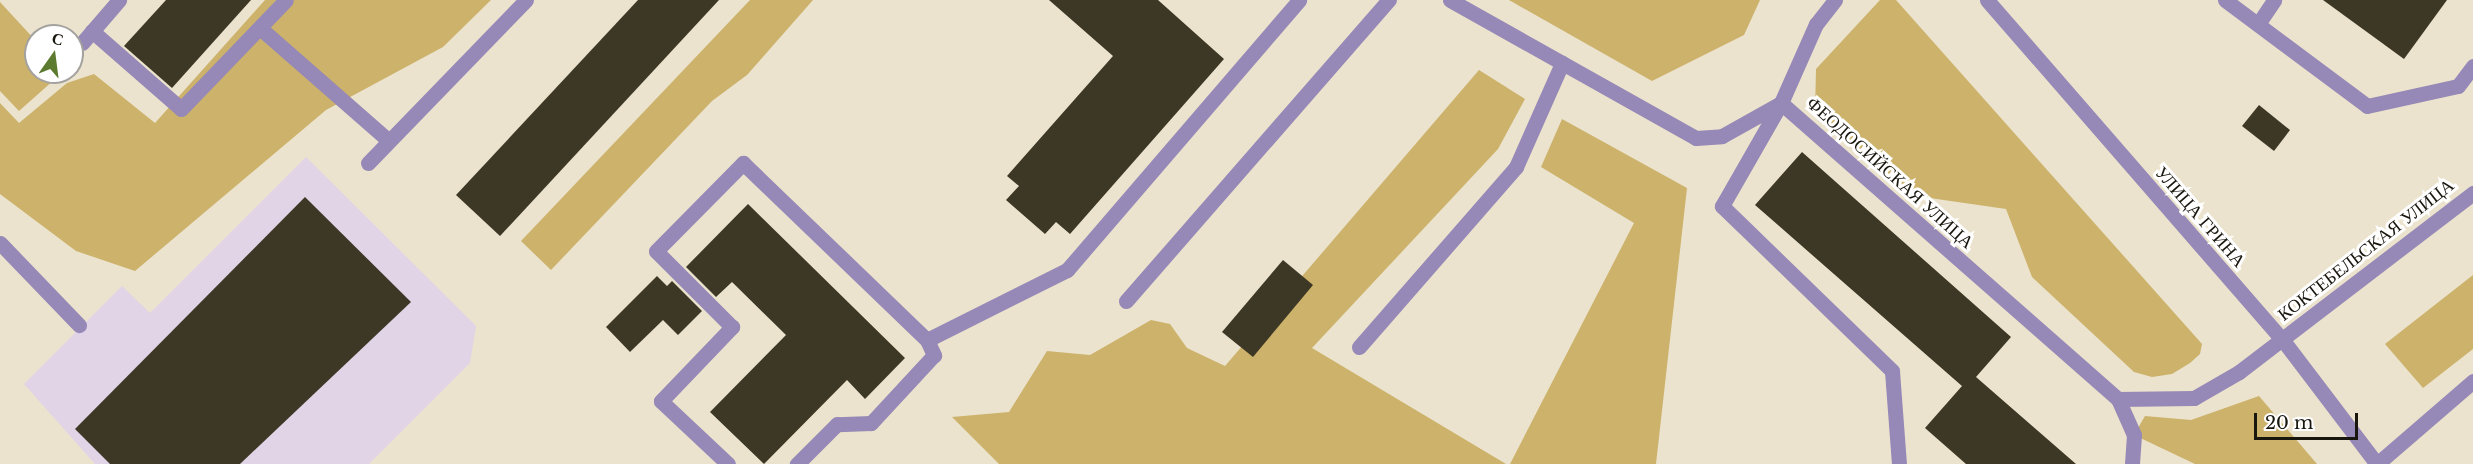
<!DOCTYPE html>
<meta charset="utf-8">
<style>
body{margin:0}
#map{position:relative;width:2473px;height:464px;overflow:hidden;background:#ebe3cd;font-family:"Libre Baskerville",serif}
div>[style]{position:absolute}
.industrial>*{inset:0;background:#e1d4e7}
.green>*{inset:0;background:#ccb26b}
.building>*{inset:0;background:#3d3725}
.minor>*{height:15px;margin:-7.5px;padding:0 7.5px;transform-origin:7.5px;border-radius:7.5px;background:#9688b7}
span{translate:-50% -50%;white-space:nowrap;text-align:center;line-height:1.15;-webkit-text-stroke:6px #fff;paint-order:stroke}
.street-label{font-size:18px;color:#19160e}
.north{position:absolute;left:24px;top:24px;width:60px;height:60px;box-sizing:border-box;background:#fff;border:2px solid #a3a29f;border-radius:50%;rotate:14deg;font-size:16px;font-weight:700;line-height:24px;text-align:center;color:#19160e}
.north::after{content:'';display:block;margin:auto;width:21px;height:27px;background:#5d7b30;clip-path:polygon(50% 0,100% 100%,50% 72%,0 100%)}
.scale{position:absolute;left:2254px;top:413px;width:104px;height:27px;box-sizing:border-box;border:3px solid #19160e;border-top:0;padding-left:8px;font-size:18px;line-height:21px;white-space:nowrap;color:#19160e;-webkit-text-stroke:4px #fff;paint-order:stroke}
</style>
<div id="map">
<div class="industrial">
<div style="clip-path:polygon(306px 157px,476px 326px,470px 363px,369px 464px,95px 464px,24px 384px,122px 286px,150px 313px)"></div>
</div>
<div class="green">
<div style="clip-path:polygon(265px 0,491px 0,443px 47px,326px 110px,135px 271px,76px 251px,0 194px,0 103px,19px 123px,67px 83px,94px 74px,155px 123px)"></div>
<div style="clip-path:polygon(750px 0,813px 0,747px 75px,712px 101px,551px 270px,521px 241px)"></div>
<div style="clip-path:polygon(1509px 0,1760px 0,1744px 35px,1652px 81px)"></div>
<div style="clip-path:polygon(1880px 0,1896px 0,2202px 344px,2200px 354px,2190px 363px,2172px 374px,2152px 377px,2134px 372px,2032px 277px,2006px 209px,1916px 196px,1815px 113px,1816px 69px)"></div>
<div style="clip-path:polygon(0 2px,36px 41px,36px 72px,63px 72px,19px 111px,0 91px)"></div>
<div style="clip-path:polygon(1479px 70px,1525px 99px,1498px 149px,1312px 348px,1506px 464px,999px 464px,952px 417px,1009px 412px,1047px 351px,1090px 355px,1151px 320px,1170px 324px,1187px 348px,1225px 366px)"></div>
<div style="clip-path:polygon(1562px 119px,1687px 188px,1656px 464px,1510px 464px,1634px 223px,1541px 167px)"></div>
<div style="clip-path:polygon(2473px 275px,2473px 349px,2423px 388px,2385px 344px)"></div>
<div style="clip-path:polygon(2259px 396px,2317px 464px,2195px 464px,2134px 435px,2145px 416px,2191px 420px)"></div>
</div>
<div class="building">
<div style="clip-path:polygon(166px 0,251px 0,172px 88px,124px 46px)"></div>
<div style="clip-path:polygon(638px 0,719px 0,500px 236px,456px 195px)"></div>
<div style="clip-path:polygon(1049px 0,1158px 0,1224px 59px,1070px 234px,1056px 222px,1045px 234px,1006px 200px,1019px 186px,1007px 176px,1113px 56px)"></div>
<div style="clip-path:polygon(2323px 0,2447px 0,2404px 59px)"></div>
<div style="clip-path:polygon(2259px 105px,2290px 130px,2274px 151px,2242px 126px)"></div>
<div style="clip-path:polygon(1802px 152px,2011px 337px,1976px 377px,2076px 464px,1966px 464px,1925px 428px,1962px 386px,1755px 205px)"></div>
<div style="clip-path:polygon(305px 197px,411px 302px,240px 464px,110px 464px,75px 429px)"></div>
<div style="clip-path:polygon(748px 204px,905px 358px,865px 399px,847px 380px,764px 464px,710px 412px,786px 335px,732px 282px,716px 297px,686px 267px)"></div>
<div style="clip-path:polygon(1283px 260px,1313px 285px,1253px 357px,1222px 332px)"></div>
<div style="clip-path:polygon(657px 276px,667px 286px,672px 281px,702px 311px,678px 335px,663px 320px,630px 352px,606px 327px)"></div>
</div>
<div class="minor">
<div style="left:1450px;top:0;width:282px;rotate:29.3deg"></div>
<div style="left:1696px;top:138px;width:26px;rotate:-4deg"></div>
<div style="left:1722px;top:136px;width:68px;rotate:-29.2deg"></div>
<div style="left:1781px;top:103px;width:449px;rotate:41.3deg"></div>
<div style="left:2118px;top:399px;width:76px;rotate:-0.8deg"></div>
<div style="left:2194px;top:398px;width:52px;rotate:-30deg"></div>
<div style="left:2239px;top:372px;width:295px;rotate:-37.4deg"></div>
<div style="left:1835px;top:0;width:31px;rotate:128deg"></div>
<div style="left:1816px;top:24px;width:86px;rotate:113.9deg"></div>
<div style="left:1781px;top:103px;width:119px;rotate:119.8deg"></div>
<div style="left:1722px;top:206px;width:237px;rotate:44.1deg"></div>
<div style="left:1892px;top:371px;width:93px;rotate:85.7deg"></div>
<div style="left:1987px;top:0;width:449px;rotate:49deg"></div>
<div style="left:2282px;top:339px;width:157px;rotate:52.8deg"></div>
<div style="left:2225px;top:0;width:177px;rotate:36.7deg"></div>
<div style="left:2367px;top:106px;width:93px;rotate:-12.4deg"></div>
<div style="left:2458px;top:86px;width:25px;rotate:-53deg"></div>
<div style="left:2258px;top:24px;width:29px;rotate:-56deg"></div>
<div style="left:260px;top:28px;width:171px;rotate:41.2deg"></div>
<div style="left:92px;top:31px;width:118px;rotate:41.2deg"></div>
<div style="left:181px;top:109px;width:151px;rotate:-46.1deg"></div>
<div style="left:82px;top:43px;width:57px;rotate:-49.3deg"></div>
<div style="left:368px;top:163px;width:227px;rotate:-45.9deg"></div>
<div style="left:0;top:243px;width:114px;rotate:46.1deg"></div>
<div style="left:1126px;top:301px;width:400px;rotate:-48.9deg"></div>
<div style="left:927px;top:340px;width:157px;rotate:-26.6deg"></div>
<div style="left:1067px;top:270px;width:356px;rotate:-49.3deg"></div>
<div style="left:1359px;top:347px;width:239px;rotate:-48.9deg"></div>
<div style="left:1516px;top:167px;width:114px;rotate:-66.1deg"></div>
<div style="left:2118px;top:399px;width:39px;rotate:66deg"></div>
<div style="left:2134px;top:435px;width:29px;rotate:94deg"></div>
<div style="left:728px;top:464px;width:92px;rotate:-136.8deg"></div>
<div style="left:661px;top:401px;width:103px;rotate:-46.2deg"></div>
<div style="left:732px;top:327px;width:107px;rotate:-135deg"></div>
<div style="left:656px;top:251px;width:124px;rotate:-45.3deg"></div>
<div style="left:743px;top:163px;width:255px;rotate:43.9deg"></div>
<div style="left:927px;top:340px;width:17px;rotate:65deg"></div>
<div style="left:934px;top:355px;width:93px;rotate:132.8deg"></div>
<div style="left:871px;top:423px;width:34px;rotate:178deg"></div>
<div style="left:837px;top:424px;width:57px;rotate:135deg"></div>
<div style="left:2377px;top:464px;width:127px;rotate:-40.8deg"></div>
</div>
<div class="street-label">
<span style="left:1890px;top:173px;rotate:42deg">ФЕОДОСИЙСКАЯ УЛИЦА</span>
<span style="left:2200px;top:217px;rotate:49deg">УЛИЦА ГРИНА</span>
<span style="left:2366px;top:250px;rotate:-38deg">КОКТЕБЕЛЬСКАЯ УЛИЦА</span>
</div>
<div class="north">С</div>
<div class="scale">20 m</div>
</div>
